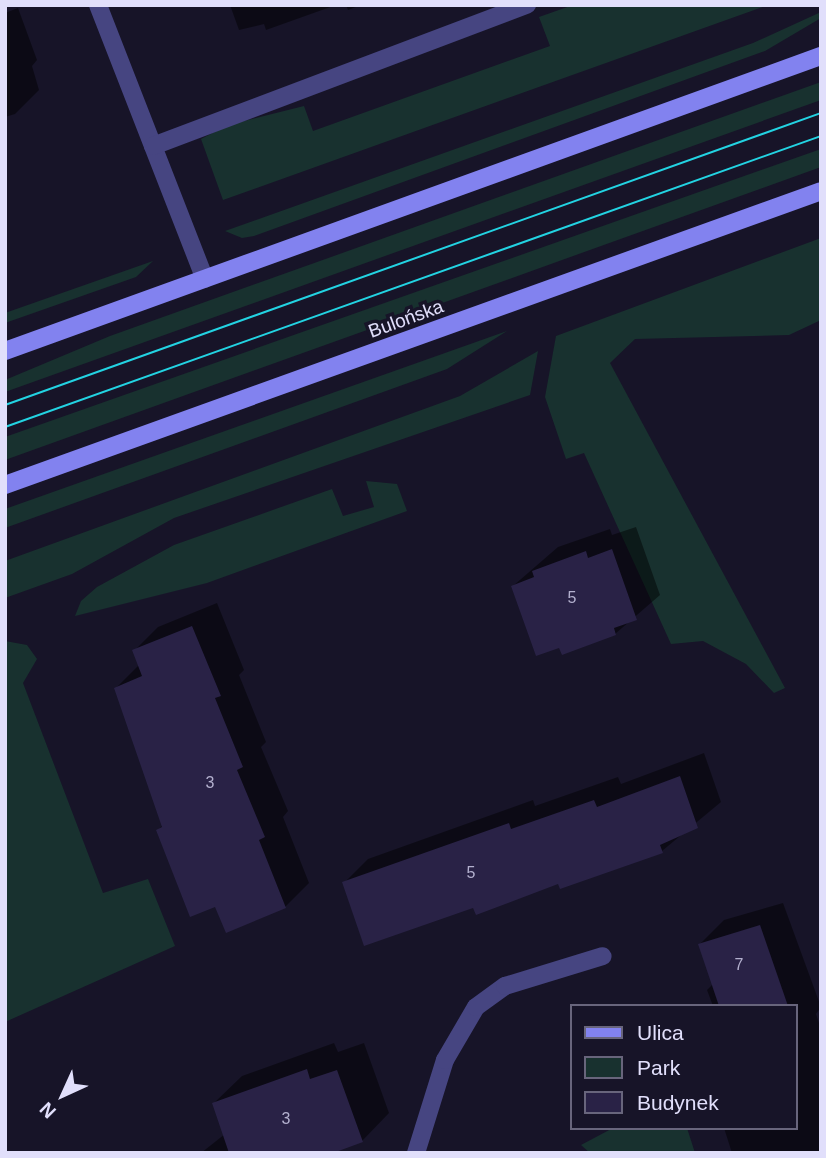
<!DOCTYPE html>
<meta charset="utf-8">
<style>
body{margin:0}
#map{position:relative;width:826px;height:1158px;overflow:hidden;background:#171428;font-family:Helvetica,sans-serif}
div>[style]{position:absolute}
.green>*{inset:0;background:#18312f}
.shadow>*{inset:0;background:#0007}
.building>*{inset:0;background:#292246}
.street>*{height:18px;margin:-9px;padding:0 9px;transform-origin:9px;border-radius:9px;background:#464581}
.secondary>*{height:18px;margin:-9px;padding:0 9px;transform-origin:9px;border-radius:9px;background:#8282ef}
.tram>*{height:2px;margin:-1px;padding:0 1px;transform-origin:1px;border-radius:1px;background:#23d3e2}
span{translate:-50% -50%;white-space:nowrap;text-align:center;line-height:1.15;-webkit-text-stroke:7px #171428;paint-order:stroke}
.number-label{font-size:16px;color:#b3b0ce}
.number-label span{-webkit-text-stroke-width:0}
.street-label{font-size:19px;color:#e1dffb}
.frame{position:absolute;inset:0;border:7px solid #e1dffb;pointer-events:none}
.legend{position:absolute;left:570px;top:1004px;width:228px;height:126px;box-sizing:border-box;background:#171428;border:2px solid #68657c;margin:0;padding:9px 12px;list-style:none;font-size:21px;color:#e1dffb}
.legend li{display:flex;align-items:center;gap:14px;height:35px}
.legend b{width:35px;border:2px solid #68657c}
.north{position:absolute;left:28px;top:1060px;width:70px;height:70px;-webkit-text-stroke:5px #171428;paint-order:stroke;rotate:225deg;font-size:19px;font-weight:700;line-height:28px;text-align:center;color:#e1dffb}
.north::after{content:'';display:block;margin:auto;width:24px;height:32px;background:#e1dffb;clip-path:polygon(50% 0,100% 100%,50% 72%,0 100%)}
</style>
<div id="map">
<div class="green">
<div style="clip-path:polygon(573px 5px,768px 5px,223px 200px,201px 139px,228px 125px,304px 106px,313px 131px,550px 46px,539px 17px)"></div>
<div style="clip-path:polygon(821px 12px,821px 18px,765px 51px,254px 236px,242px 238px,225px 231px,753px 43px)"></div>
<div style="clip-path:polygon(821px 82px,821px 100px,5px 392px,5px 380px,110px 336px)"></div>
<div style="clip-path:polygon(821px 149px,821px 167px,5px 460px,5px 437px)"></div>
<div style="clip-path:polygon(821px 238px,821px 320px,789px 335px,635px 339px,610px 363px,785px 688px,774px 693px,746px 664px,703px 641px,671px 644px,584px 453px,566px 459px,545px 397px,556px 336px)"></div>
<div style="clip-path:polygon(153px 261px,136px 277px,5px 323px,5px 313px)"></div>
<div style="clip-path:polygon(507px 331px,447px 369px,5px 528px,5px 509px)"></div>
<div style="clip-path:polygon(538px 351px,530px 395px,174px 518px,72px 574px,5px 598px,5px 561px,460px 396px)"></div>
<div style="clip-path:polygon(366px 481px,397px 484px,407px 511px,207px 583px,75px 616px,81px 601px,97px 587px,174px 545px,332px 489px,343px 516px,374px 507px)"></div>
<div style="clip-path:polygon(5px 641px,27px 645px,37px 659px,23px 683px,103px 893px,148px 879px,175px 946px,5px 1022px)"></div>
<div style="clip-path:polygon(613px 1128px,687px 1128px,695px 1153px,590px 1153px,581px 1145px)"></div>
</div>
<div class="shadow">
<div style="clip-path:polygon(230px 5px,336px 5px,266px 30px,264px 24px,239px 30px)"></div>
<div style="clip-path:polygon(346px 5px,361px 5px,348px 10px)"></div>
<div style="clip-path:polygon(18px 8px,37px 60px,32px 66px,39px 90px,15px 114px,5px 117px,5px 13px)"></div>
<div style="clip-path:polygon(636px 527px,660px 595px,615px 634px,513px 586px,558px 547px,610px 529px,612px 535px)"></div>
<div style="clip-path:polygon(217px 603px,244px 670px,239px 675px,266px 742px,261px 747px,288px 811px,283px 817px,309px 883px,285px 907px,216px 905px,158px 830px,163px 825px,116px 688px,139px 665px,134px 651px,158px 627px)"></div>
<div style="clip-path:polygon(704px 753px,721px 802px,662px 851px,474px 906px,344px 883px,368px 859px,533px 800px,535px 806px,618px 777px,621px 784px)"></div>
<div style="clip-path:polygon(783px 903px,821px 1007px,816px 1014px,821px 1029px,821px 1153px,732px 1153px,724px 1128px,796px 1128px,796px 1006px,713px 1006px,707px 990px,713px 984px,700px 944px,724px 920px)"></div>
<div style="clip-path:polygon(334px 1043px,338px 1052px,364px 1043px,389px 1113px,362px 1141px,329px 1153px,201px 1153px,225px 1134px,214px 1103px,242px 1076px)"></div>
</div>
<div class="building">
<div style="clip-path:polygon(612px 549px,637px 620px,614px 628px,616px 635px,562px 655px,559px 648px,536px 656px,511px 586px,534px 577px,532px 571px,586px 551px,588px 558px)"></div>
<div style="clip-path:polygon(192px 626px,221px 696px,215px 698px,243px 767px,237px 770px,265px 837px,259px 840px,286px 908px,226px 933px,215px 907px,190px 917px,156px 830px,162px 827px,114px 688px,142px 676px,132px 650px)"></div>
<div style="clip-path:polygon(680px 776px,698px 828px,660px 845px,663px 853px,560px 889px,558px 884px,476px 915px,473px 908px,364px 946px,342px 882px,509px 823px,511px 829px,594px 800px,597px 807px)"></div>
<div style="clip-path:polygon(760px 925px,788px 1006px,719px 1006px,698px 944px)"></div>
<div style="clip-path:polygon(307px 1069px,310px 1079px,337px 1070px,363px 1142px,333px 1153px,229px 1153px,212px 1103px)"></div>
</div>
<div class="street">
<div style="left:98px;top:5px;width:294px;rotate:68.7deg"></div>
<div style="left:153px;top:146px;width:400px;rotate:-20.7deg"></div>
<div style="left:416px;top:1153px;width:97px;rotate:-72.7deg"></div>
<div style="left:445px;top:1060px;width:61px;rotate:-59.7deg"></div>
<div style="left:476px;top:1007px;width:36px;rotate:-36deg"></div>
<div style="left:505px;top:986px;width:102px;rotate:-17deg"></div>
</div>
<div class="secondary">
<div style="left:5px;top:351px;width:868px;rotate:-19.88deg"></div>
<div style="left:5px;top:485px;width:867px;rotate:-19.81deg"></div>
</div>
<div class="tram">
<div style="left:5px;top:405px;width:867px;rotate:-19.69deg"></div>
<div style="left:5px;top:427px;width:866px;rotate:-19.63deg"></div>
</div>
<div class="number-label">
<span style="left:572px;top:598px">5</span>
<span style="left:210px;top:783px">3</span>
<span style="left:471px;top:873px">5</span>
<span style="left:739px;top:965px">7</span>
<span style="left:286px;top:1119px">3</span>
</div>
<div class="street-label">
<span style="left:406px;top:319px;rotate:-20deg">Bulońska</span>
</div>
<div class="frame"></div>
<ul class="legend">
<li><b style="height:9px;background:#8282ef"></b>Ulica</li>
<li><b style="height:19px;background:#18312f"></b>Park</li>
<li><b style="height:19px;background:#292246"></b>Budynek</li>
</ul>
<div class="north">N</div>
</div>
